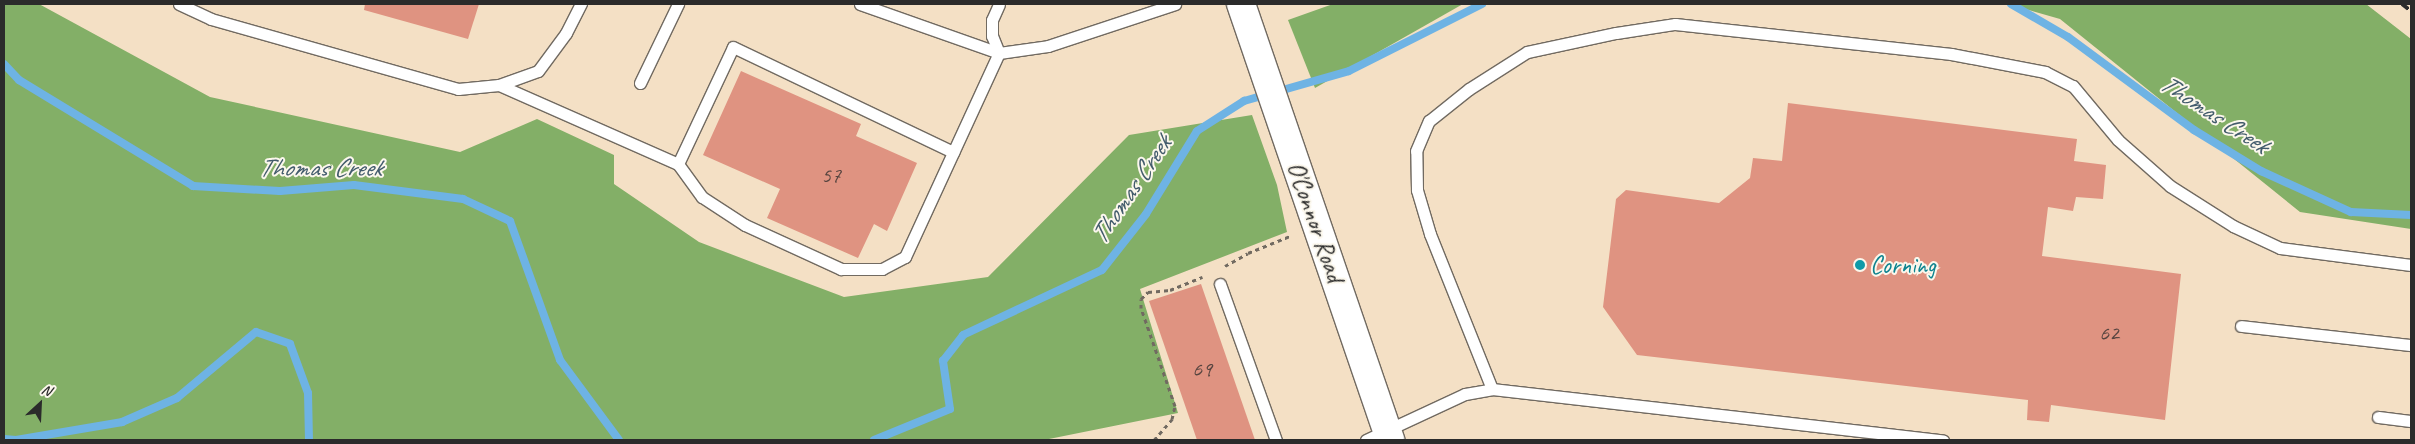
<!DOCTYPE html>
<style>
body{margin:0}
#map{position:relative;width:2415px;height:444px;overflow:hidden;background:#f4e0c5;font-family:Caveat,sans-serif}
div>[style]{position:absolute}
.forest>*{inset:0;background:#83af67}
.stream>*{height:8px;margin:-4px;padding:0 4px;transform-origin:4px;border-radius:4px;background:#6eb3e4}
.building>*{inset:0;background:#df9381}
.path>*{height:3px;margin-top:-1.5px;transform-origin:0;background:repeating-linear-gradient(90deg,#716a61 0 4px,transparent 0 8px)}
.roads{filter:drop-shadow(1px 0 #716a61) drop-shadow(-1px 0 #716a61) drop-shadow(0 1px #716a61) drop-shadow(0 -1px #716a61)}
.lane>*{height:11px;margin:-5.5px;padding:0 5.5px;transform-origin:5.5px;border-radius:5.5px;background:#fff}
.secondary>*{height:28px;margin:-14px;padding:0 14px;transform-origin:14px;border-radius:14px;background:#fff}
.rail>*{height:4px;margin-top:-2px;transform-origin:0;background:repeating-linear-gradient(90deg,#2b2b2b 0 8px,transparent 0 12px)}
.dots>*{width:14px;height:14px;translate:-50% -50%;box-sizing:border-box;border:2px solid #fbf7ec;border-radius:50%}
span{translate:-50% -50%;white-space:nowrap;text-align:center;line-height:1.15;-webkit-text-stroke:4px #fbf7ec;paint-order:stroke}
.number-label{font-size:22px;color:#584540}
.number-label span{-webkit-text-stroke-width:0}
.street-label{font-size:25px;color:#2b2b2b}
.culture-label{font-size:25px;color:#0d838f}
.left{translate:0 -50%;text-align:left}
.water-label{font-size:26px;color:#425b6c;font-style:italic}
.frame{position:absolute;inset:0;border:5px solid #2b2b2b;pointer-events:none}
.north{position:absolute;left:15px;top:379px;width:50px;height:50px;-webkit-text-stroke:4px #fbf7ec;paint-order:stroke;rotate:25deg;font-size:14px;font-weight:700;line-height:20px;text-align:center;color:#2b2b2b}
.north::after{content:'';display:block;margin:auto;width:18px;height:22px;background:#2b2b2b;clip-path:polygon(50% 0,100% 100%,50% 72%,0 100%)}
</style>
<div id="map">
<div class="forest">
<div style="clip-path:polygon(4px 4px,39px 4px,210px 97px,460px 152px,537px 119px,614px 155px,614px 184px,699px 242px,844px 297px,988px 277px,1129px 135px,1252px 115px,1277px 185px,1287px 232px,1140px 289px,1178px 413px,1044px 440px,4px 440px)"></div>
<div style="clip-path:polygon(1333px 4px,1463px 4px,1315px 88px,1288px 20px)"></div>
<div style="clip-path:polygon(2008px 4px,2366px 4px,2411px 39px,2411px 229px,2300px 212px,2060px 19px)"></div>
</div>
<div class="stream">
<div style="left:2011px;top:4px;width:66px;rotate:30.1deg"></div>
<div style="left:2068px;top:37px;width:157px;rotate:36.4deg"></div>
<div style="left:2194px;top:130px;width:79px;rotate:31.5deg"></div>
<div style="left:2261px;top:171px;width:99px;rotate:24.5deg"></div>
<div style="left:2351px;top:212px;width:60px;rotate:2.9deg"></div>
<div style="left:4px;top:64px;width:22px;rotate:47deg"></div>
<div style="left:19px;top:80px;width:204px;rotate:31.3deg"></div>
<div style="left:193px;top:186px;width:87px;rotate:3.3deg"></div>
<div style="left:280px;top:191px;width:74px;rotate:-4.6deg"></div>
<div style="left:354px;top:185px;width:110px;rotate:7.3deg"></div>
<div style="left:463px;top:199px;width:52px;rotate:25.1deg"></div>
<div style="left:510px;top:221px;width:148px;rotate:70.2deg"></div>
<div style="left:560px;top:360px;width:99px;rotate:53.6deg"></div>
<div style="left:4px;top:439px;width:12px;rotate:5deg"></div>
<div style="left:16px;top:440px;width:108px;rotate:-9.6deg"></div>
<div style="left:122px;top:422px;width:60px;rotate:-23.6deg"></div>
<div style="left:177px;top:398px;width:103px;rotate:-39.9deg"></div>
<div style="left:256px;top:332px;width:36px;rotate:19deg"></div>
<div style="left:290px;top:344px;width:52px;rotate:69.8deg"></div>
<div style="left:308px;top:393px;width:47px;rotate:88.8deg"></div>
<div style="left:874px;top:440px;width:82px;rotate:-22.2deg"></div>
<div style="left:950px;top:409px;width:49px;rotate:-98.3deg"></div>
<div style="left:943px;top:361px;width:33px;rotate:-52deg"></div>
<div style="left:963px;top:335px;width:153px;rotate:-25.1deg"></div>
<div style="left:1102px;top:270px;width:71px;rotate:-51.8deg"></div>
<div style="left:1146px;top:214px;width:97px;rotate:-58.4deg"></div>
<div style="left:1197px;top:131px;width:56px;rotate:-32.6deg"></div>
<div style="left:1244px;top:101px;width:109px;rotate:-15.9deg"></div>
<div style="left:1349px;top:71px;width:149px;rotate:-26.7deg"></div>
</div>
<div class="building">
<div style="clip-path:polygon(365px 4px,479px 4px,468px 39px,364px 10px)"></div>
<div style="clip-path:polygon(741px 71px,861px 124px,856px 136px,917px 163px,887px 231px,874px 224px,858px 258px,767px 218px,780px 189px,703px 155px)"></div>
<div style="clip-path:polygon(1788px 103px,2077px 139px,2074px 161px,2106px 165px,2103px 199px,2076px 197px,2073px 211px,2048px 207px,2042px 256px,2181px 274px,2165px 420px,2051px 405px,2049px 422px,2027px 420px,2028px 400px,1637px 355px,1603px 307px,1616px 199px,1626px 190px,1719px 203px,1750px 178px,1753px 158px,1782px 161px)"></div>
<div style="clip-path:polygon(1201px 284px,1255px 440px,1197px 440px,1149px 301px)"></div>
</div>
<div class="path">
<div style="left:1225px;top:266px;width:26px;rotate:-29deg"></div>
<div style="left:1248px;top:253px;width:45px;rotate:-22deg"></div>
<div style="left:1154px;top:440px;width:28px;rotate:-49deg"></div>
<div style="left:1172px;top:419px;width:13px;rotate:-77deg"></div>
<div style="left:1175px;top:406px;width:104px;rotate:-109.1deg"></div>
<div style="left:1141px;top:308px;width:9px;rotate:-90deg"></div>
<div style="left:1141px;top:299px;width:10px;rotate:-45deg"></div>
<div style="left:1148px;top:292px;width:22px;rotate:-5deg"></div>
<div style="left:1170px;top:290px;width:35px;rotate:-22deg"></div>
</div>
<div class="roads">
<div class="lane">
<div style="left:179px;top:4px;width:35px;rotate:25deg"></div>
<div style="left:211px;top:19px;width:257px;rotate:15.8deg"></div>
<div style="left:458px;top:89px;width:41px;rotate:-5.6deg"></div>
<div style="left:499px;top:85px;width:41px;rotate:-19.7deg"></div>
<div style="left:538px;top:71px;width:47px;rotate:-53.6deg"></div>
<div style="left:566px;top:33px;width:33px;rotate:-63deg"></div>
<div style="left:860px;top:4px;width:147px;rotate:19.4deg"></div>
<div style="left:999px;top:53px;width:49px;rotate:-8.1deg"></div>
<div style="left:1048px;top:46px;width:134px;rotate:-18.3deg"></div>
<div style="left:640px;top:83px;width:88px;rotate:-64.3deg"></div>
<div style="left:499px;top:85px;width:196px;rotate:23.8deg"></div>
<div style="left:678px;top:164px;width:41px;rotate:54deg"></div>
<div style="left:702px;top:197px;width:51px;rotate:33.1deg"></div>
<div style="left:745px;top:225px;width:106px;rotate:24.6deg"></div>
<div style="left:841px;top:269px;width:41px"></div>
<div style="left:882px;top:269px;width:26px;rotate:-28deg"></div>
<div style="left:905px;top:257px;width:225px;rotate:-65.3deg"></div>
<div style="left:999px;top:53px;width:18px;rotate:-112deg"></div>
<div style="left:992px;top:36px;width:16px;rotate:-90deg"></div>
<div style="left:992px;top:20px;width:17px;rotate:-66deg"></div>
<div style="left:678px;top:164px;width:129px;rotate:-64.8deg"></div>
<div style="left:733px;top:47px;width:244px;rotate:25.5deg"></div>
<div style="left:1220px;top:284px;width:166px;rotate:70.3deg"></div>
<div style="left:2241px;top:326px;width:171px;rotate:6.4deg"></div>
<div style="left:1492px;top:389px;width:167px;rotate:-111.8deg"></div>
<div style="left:1430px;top:234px;width:46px;rotate:-106.5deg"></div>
<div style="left:1417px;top:190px;width:39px;rotate:-91deg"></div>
<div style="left:1416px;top:151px;width:33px;rotate:-67deg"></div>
<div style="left:1429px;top:121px;width:51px;rotate:-38.7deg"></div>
<div style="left:1469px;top:89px;width:69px;rotate:-32.5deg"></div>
<div style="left:1527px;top:52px;width:91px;rotate:-12.1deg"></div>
<div style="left:1616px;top:33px;width:60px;rotate:-8.7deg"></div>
<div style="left:1675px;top:24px;width:278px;rotate:6.2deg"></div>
<div style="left:1951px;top:54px;width:96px;rotate:10.8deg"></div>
<div style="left:2045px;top:72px;width:31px;rotate:27deg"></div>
<div style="left:2073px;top:86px;width:70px;rotate:50.2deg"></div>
<div style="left:2118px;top:140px;width:69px;rotate:41.5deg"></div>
<div style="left:2170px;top:186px;width:75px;rotate:32.4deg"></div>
<div style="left:2233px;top:226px;width:52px;rotate:25.1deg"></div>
<div style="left:2280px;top:248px;width:132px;rotate:7.4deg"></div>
<div style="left:2378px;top:417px;width:33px;rotate:7deg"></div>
<div style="left:1366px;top:440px;width:109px;rotate:-24.9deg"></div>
<div style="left:1465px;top:394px;width:27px;rotate:-10deg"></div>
<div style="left:1492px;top:389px;width:454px;rotate:6.5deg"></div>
</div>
<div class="secondary">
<div style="left:1241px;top:4px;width:461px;rotate:71.1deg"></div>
</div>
</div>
<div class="rail">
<div style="left:2402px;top:4px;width:11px;rotate:38deg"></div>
</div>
<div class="dots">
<div style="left:1860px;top:265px;background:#0f9aa8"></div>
</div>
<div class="number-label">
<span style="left:831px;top:176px">57</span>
<span style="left:2109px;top:334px">62</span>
<span style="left:1202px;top:370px">69</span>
</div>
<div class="street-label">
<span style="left:1315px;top:222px;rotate:71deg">O'Connor Road</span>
</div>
<div class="culture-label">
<span class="left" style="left:1870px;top:265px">Corning</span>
</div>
<div class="water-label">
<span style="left:2214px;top:114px;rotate:33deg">Thomas Creek</span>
<span style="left:320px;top:168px">Thomas Creek</span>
<span style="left:1131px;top:190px;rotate:-56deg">Thomas Creek</span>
</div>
<div class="frame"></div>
<div class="north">N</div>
</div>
